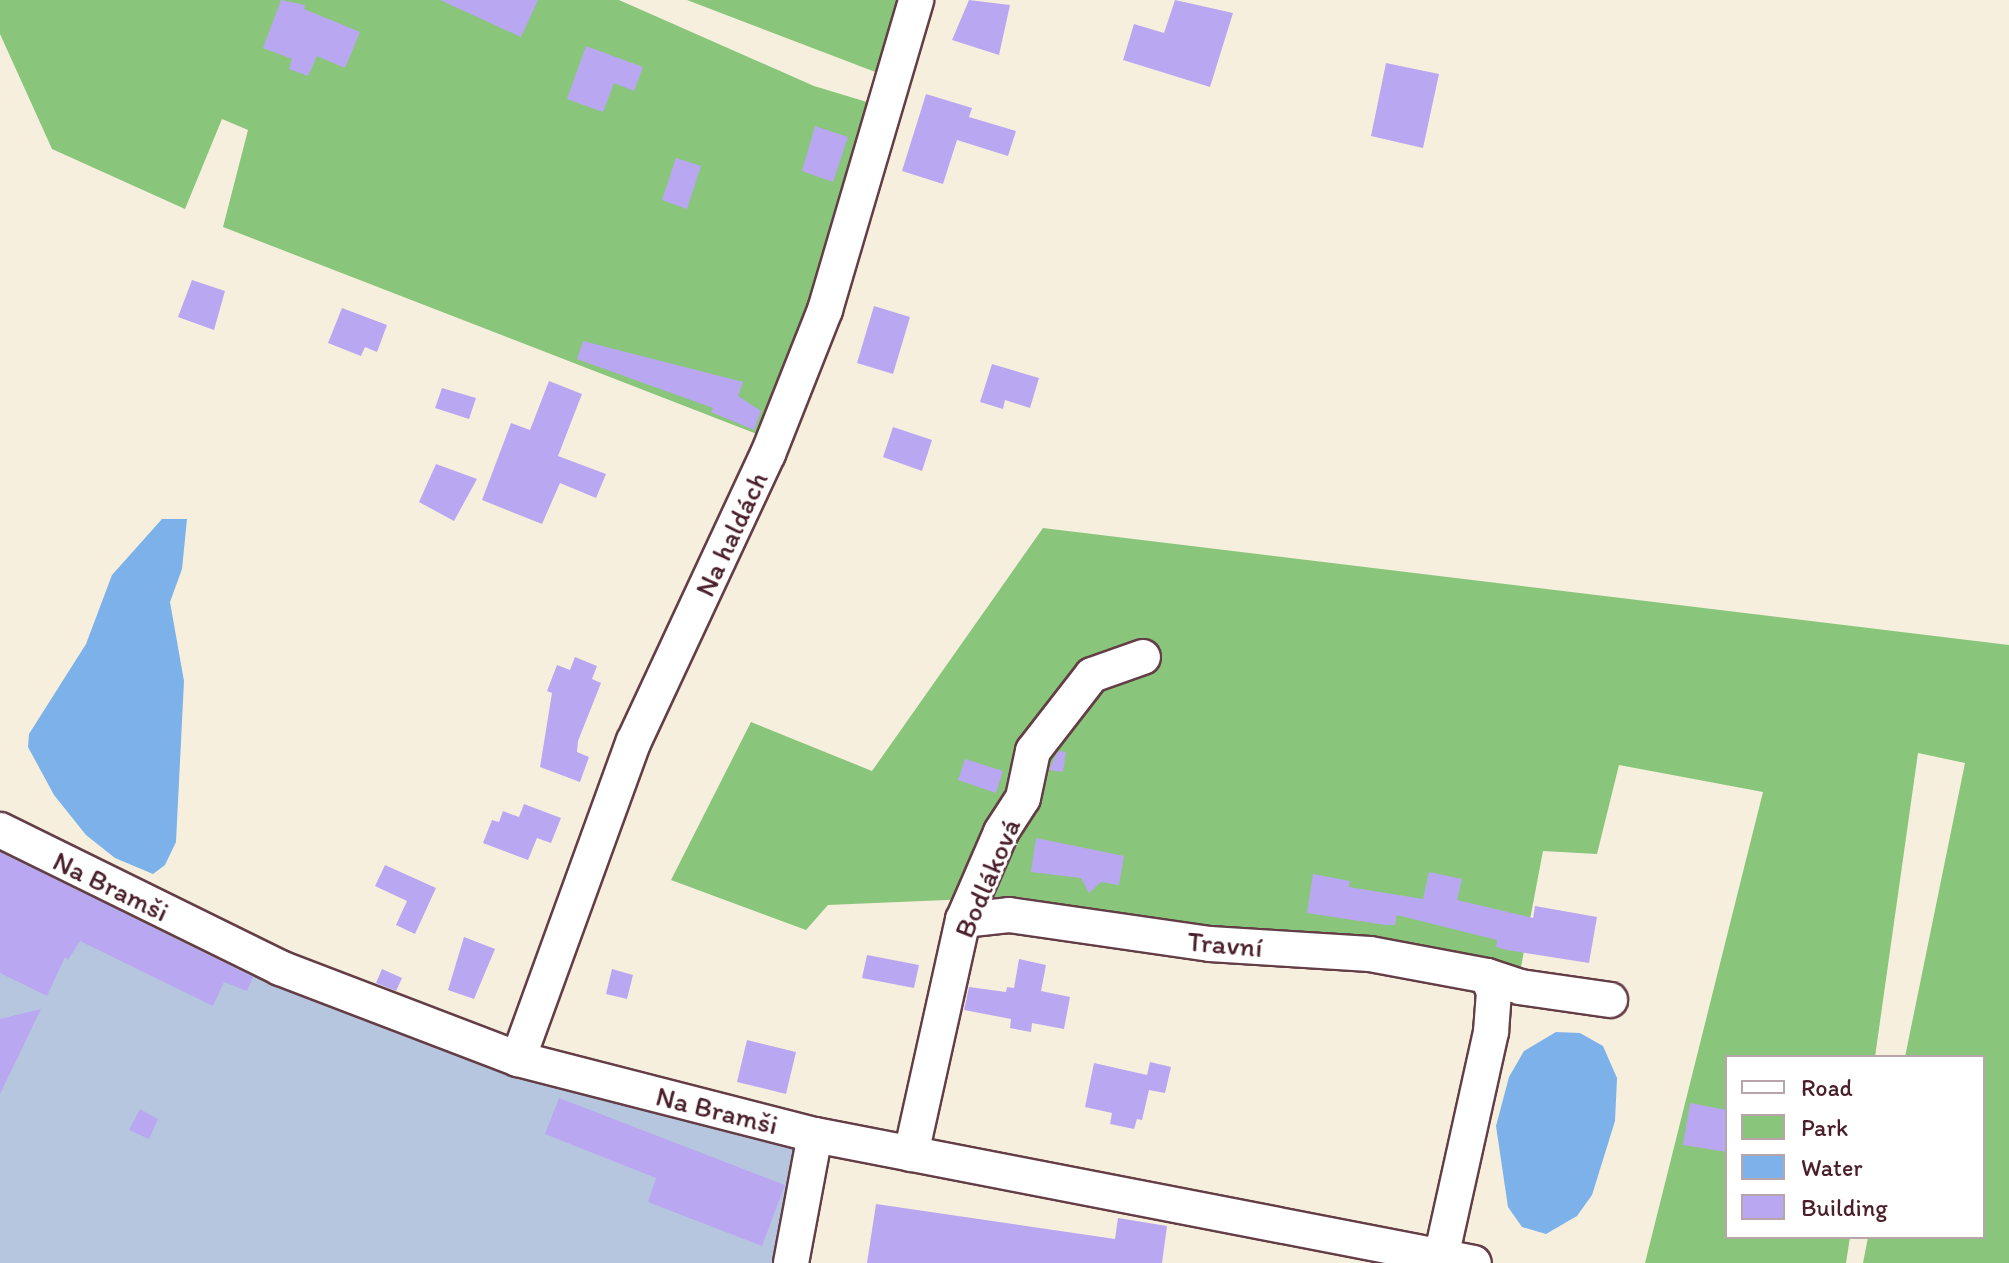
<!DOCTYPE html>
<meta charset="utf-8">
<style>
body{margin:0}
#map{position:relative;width:2009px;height:1263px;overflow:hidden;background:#f7efde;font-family:Itim,sans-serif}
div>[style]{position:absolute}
.industrial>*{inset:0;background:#b6c6de}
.green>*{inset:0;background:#89c67c}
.water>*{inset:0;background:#7cb1ea}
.building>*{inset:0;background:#b9a7f1}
.roads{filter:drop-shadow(2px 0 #643e46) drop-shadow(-2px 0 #643e46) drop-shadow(0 2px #643e46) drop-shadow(0 -2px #643e46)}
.minor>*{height:34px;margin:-17px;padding:0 17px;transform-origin:17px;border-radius:17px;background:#fff}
span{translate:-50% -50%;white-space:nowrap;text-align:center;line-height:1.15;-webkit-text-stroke:6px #fff;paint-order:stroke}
.street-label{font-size:28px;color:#4a1f2b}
.legend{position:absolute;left:1725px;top:1055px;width:260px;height:184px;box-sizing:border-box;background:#fff;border:2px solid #b7a5aa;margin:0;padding:10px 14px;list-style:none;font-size:24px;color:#4a1f2b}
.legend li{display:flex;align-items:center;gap:16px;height:40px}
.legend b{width:40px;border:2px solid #b7a5aa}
</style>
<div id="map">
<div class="industrial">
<div style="clip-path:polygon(0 844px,225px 955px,801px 1144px,777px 1263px,0 1263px)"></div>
</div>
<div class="green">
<div style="clip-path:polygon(0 0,619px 0,814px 86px,867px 102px,795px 346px,762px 436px,223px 227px,248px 130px,222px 119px,185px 209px,52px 149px,0 34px)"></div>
<div style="clip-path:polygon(687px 0,901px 0,878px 73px)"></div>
<div style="clip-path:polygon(1043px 528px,2009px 645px,2009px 1263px,1863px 1263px,1868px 1237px,1983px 1237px,1983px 1057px,1905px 1057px,1965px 763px,1918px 753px,1875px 1057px,1727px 1057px,1727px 1237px,1850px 1237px,1846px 1263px,1645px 1263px,1763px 792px,1619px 765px,1597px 854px,1543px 851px,1521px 967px,1201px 930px,1020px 897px,828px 905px,806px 930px,671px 880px,751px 722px,872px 771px)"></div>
</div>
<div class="water">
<div style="clip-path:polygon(162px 519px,187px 519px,182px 569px,170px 602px,184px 681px,176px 842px,165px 865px,153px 874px,115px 858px,86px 835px,54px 795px,28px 747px,29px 734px,86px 644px,112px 575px)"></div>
<div style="clip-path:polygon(1556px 1032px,1580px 1033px,1603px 1046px,1617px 1078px,1615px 1121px,1592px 1195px,1577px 1216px,1546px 1234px,1522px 1227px,1508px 1207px,1496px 1126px,1509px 1077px,1524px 1051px)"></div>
</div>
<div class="building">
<div style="clip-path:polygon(281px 0,305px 5px,304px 9px,360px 32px,345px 68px,317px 56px,308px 76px,289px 69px,292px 59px,263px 48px)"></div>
<div style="clip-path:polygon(440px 0,538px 0,521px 37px)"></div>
<div style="clip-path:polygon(969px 0,1010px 5px,999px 55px,952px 40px)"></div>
<div style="clip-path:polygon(1175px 0,1233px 13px,1210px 87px,1123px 60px,1134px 24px,1164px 33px)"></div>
<div style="clip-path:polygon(586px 46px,643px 67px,634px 91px,614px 83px,603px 112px,567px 99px)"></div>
<div style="clip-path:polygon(1386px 63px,1439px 74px,1423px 148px,1371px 136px)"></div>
<div style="clip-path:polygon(926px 94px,972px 108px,969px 117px,1016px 131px,1008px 156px,957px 140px,943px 184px,902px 171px)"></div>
<div style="clip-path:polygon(815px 126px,848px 137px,833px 182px,802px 171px)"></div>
<div style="clip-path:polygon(676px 158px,701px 166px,687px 209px,662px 200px)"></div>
<div style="clip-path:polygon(192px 280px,225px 291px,214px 330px,178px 317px)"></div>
<div style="clip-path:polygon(874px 306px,910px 317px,893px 374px,857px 363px)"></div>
<div style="clip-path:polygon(342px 308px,387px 325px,377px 352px,365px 347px,361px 356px,328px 343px)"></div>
<div style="clip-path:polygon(583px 341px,743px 382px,738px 396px,761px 411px,754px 430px,711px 412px,713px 408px,577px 359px)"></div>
<div style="clip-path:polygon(992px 364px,1039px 378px,1030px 408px,1005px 400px,1003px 409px,980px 402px)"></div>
<div style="clip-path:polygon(549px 381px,582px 394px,558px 456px,606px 474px,596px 498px,560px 483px,542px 524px,482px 500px,511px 423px,530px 430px)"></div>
<div style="clip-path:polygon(442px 388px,476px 398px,469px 419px,435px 408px)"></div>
<div style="clip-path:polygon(893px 427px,932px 440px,922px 471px,883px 457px)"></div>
<div style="clip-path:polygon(436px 464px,477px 479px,454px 521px,419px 502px)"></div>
<div style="clip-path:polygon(575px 657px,597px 666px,592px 679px,601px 683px,578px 741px,577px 752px,589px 757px,580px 782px,540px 767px,552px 693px,547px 691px,557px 665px,570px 670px)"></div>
<div style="clip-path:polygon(1058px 751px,1066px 752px,1063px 772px,1049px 770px)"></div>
<div style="clip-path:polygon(965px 759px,1003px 771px,996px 793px,958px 780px)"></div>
<div style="clip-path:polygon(524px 804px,561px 818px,551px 843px,537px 838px,528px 860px,483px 843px,492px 820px,499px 822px,503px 811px,519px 817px)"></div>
<div style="clip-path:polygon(1036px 838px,1124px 856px,1119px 885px,1101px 882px,1089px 893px,1081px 878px,1031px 872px)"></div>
<div style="clip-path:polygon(0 852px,253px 977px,247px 991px,224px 982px,213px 1006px,80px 941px,68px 960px,65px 957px,47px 996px,0 973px)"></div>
<div style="clip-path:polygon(385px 865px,436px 888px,415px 934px,396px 925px,407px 901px,375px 886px)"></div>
<div style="clip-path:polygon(1429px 872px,1462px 879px,1457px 900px,1533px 918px,1535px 906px,1597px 917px,1589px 963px,1507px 950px,1496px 947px,1497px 940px,1397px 915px,1395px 925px,1386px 925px,1307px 913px,1313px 874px,1350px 881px,1349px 887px,1423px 899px)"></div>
<div style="clip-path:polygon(464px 937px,495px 949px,474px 999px,448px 990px)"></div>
<div style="clip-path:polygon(867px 955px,919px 965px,914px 988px,862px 978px)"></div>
<div style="clip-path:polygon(1019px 959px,1046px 965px,1041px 991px,1070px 997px,1064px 1029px,1032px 1023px,1031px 1032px,1010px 1028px,1011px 1019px,964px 1010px,969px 987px,1006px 992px,1007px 987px,1014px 988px)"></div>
<div style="clip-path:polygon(382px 969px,402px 978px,396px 991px,376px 983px)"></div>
<div style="clip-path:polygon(612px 969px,633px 975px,627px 999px,606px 994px)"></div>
<div style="clip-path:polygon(41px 1009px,0 1094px,0 1019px)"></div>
<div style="clip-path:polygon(747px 1040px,796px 1052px,786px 1094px,737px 1082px)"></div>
<div style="clip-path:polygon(1150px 1062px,1171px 1067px,1165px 1093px,1149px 1090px,1142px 1120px,1137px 1119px,1134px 1129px,1110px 1124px,1112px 1113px,1085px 1107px,1094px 1063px,1147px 1075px)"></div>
<div style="clip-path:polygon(559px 1098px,785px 1185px,762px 1246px,648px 1202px,656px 1178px,545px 1134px)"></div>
<div style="clip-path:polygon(1690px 1103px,1727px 1110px,1727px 1152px,1683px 1145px)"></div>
<div style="clip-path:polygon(140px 1109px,158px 1119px,149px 1139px,129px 1130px)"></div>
<div style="clip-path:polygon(876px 1204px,1115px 1239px,1118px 1218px,1167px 1226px,1162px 1263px,867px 1263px)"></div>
</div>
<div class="roads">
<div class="minor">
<div style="left:0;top:830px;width:312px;rotate:26.2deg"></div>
<div style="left:280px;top:968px;width:255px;rotate:20.9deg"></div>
<div style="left:518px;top:1059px;width:307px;rotate:14.4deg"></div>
<div style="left:815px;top:1135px;width:671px;rotate:10.99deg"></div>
<div style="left:963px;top:920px;width:46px;rotate:-6.2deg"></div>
<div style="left:1009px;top:915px;width:203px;rotate:8.2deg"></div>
<div style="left:1210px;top:944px;width:160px;rotate:3.6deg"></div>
<div style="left:1370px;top:954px;width:119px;rotate:10.6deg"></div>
<div style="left:1487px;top:976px;width:17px;rotate:66deg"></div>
<div style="left:1494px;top:992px;width:40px;rotate:94.3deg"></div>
<div style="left:1491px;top:1032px;width:231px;rotate:102.5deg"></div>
<div style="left:1487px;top:976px;width:35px;rotate:18deg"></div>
<div style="left:1520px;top:987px;width:91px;rotate:8.2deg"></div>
<div style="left:518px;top:1059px;width:338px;rotate:-70deg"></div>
<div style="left:634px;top:741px;width:317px;rotate:-65deg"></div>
<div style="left:768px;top:454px;width:155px;rotate:-68.4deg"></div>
<div style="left:825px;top:310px;width:323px;rotate:-73.6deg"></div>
<div style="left:911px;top:1154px;width:240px;rotate:-77.5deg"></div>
<div style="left:963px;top:920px;width:96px;rotate:-66.6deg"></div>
<div style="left:1001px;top:832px;width:40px;rotate:-57.1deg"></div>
<div style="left:1023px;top:798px;width:48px;rotate:-78deg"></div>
<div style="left:1033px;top:751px;width:96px;rotate:-52.2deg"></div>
<div style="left:1092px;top:675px;width:54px;rotate:-19.4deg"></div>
<div style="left:791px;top:1263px;width:130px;rotate:-79.4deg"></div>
</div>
</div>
<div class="street-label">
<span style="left:731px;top:534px;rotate:-65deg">Na haldách</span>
<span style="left:987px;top:878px;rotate:-67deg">Bodláková</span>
<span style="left:111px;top:886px;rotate:26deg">Na Bramši</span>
<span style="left:1225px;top:944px;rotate:5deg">Travní</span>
<span style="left:717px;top:1110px;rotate:14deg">Na Bramši</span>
</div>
<ul class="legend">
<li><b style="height:10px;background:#fff"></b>Road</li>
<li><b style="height:22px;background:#89c67c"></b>Park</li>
<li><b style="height:22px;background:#7cb1ea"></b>Water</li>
<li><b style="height:22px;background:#b9a7f1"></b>Building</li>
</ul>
</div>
